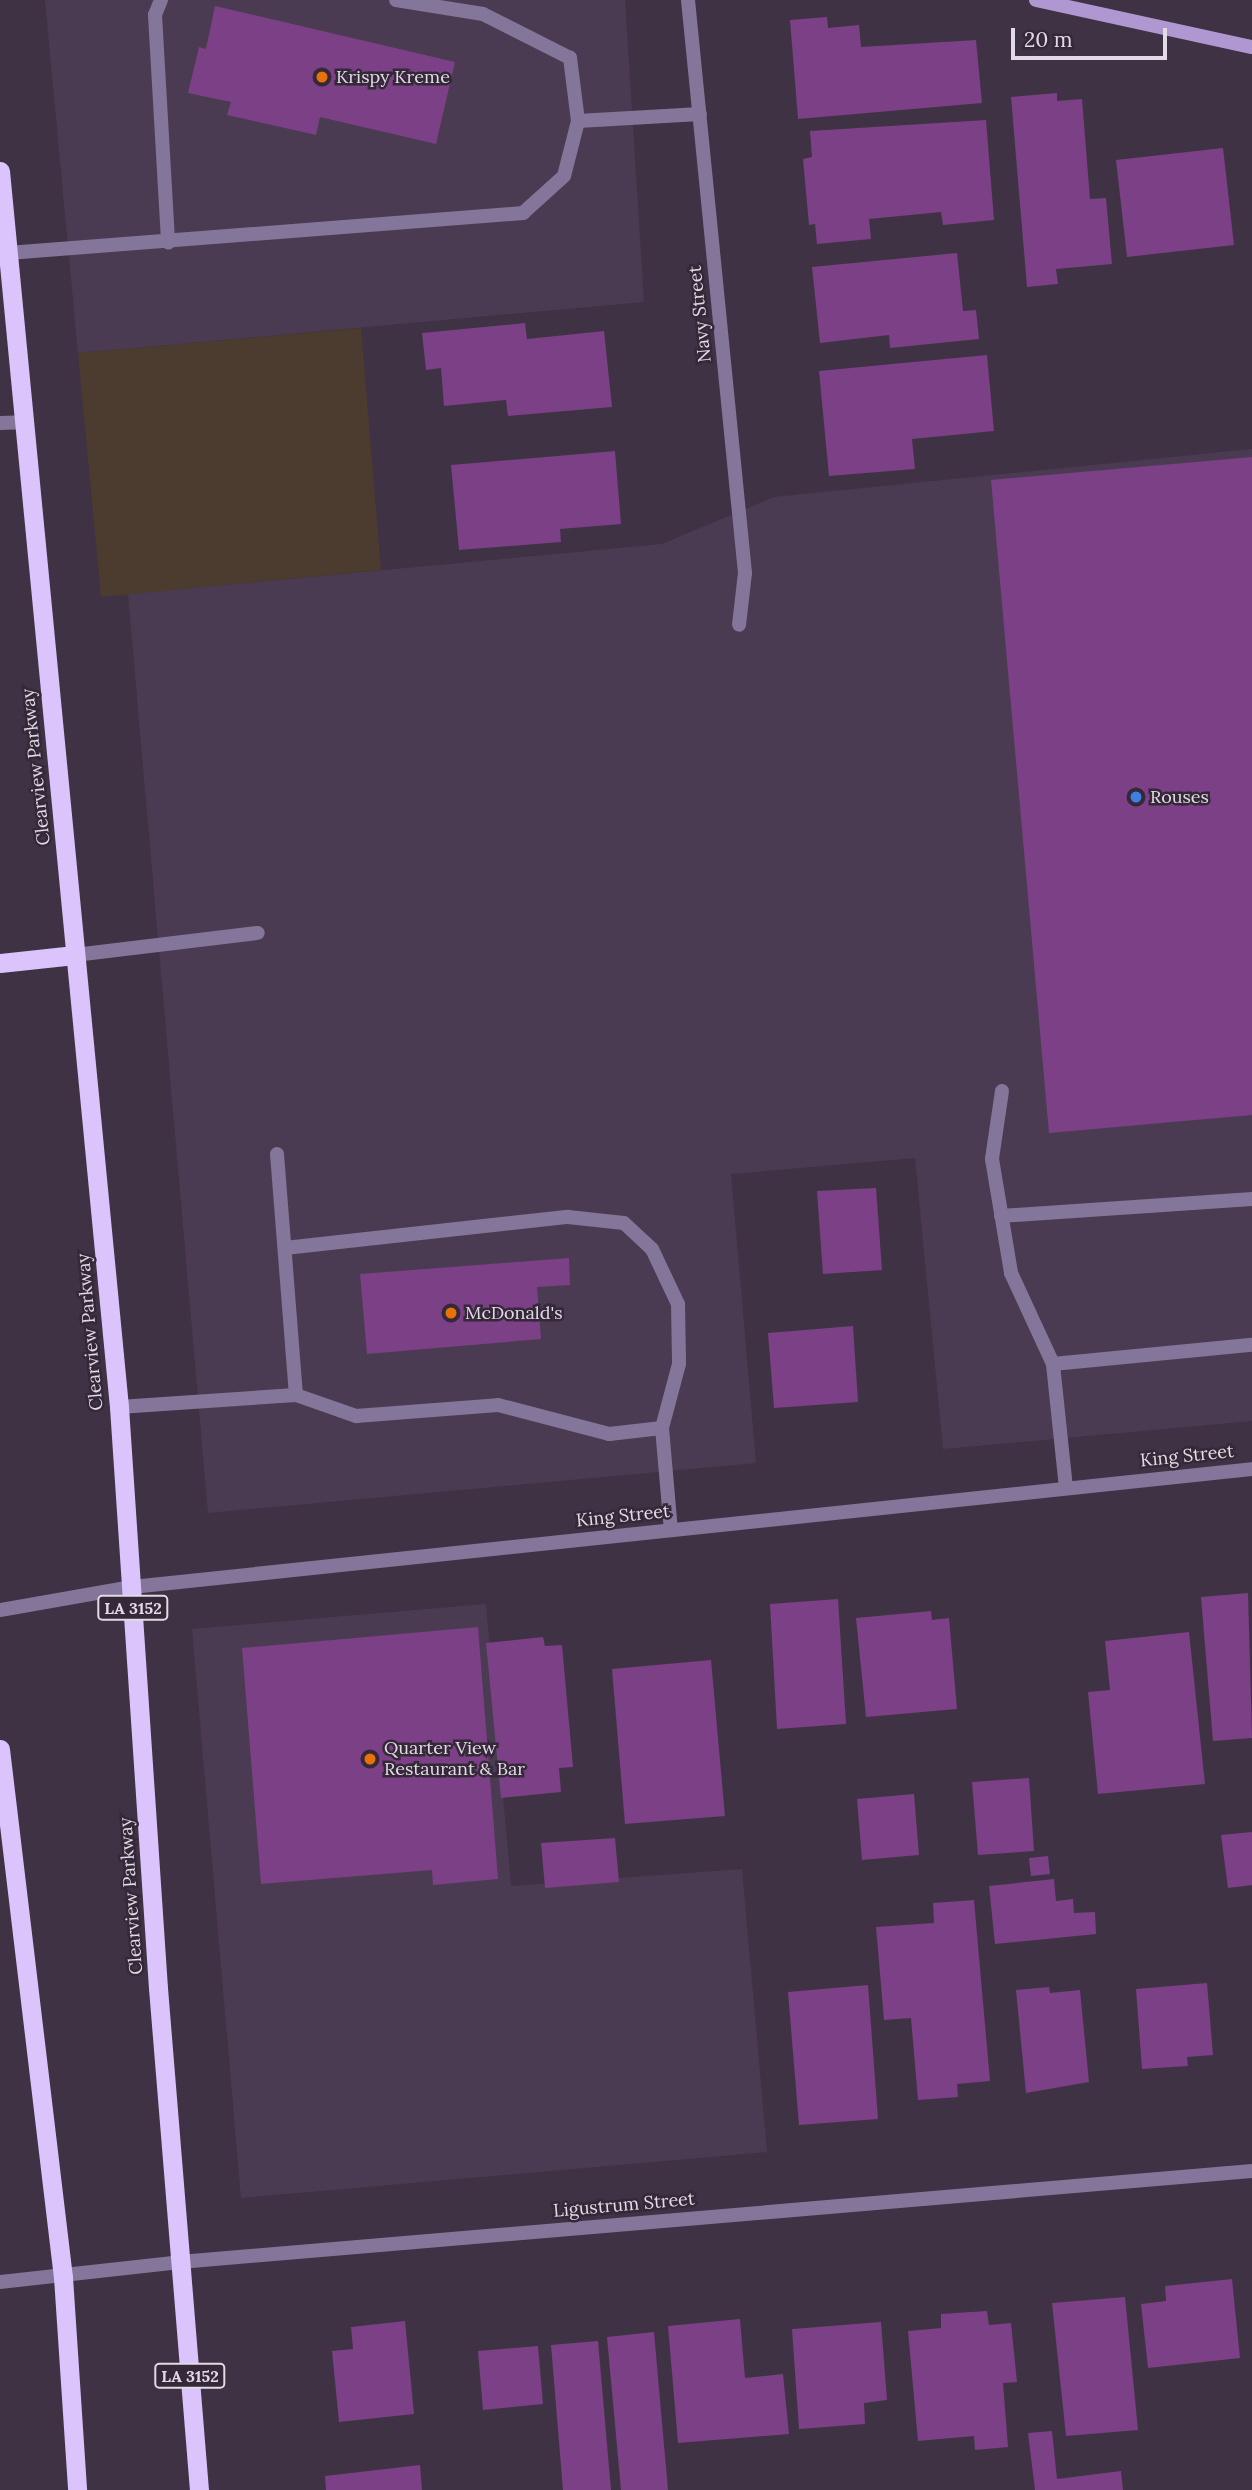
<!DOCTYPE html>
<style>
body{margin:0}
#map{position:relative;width:1252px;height:2490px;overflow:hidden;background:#3f3244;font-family:Lora,serif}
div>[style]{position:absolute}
.built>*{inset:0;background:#4b3b52}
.industrial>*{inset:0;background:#4b3c2f}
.building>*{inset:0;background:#7b4085}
.service>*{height:14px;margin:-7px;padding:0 7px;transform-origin:7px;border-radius:7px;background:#84769a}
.minor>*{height:14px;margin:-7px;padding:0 7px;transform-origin:7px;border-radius:7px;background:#84769a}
.secondary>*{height:14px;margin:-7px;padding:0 7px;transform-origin:7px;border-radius:7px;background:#af98d1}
.trunk>*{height:19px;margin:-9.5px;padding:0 9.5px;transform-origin:9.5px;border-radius:9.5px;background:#dac4fb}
.dots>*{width:19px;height:19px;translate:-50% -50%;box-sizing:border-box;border:4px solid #342839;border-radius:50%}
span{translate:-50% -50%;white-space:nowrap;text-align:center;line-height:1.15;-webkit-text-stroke:5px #342839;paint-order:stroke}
.shield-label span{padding:2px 5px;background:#342839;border:2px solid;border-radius:5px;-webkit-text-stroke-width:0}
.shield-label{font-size:16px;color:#e2dae5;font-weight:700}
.poi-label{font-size:18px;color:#e2dae5}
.left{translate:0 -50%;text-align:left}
.street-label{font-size:18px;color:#e2dae5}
.scale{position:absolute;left:1011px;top:28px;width:156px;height:32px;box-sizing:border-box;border:4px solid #e2dae5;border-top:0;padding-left:9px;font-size:21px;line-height:24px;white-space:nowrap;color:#e2dae5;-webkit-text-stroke:5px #342839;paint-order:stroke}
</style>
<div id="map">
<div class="built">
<div style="clip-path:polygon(45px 0,625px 0,644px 302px,78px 353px)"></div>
<div style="clip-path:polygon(1252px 449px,1252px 1421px,943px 1449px,915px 1158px,731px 1174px,756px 1463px,208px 1513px,128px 594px,662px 544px,774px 497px)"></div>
<div style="clip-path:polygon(486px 1604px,511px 1886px,742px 1869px,767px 2152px,241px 2198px,192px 1629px)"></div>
</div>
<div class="industrial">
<div style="clip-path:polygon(361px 328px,381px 570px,101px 597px,78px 353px)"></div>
</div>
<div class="building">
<div style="clip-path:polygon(215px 6px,455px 62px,436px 144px,320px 117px,316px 135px,227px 115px,231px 102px,188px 93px,199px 47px,206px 49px)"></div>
<div style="clip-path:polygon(827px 17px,828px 28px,859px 25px,861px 47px,976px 40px,982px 103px,798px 119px,790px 20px)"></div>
<div style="clip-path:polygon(1057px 93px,1057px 101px,1082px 99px,1090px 199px,1106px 198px,1112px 264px,1056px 269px,1058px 284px,1027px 287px,1011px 97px)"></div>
<div style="clip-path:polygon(986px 120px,994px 220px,943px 225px,941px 212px,869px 219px,871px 239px,817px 244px,815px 224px,809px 225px,803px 159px,812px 157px,810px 131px)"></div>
<div style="clip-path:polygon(1223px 148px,1234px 245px,1127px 257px,1116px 160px)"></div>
<div style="clip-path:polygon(957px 253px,963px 311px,976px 310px,979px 339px,890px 348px,889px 335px,820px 343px,812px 267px)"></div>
<div style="clip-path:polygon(525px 323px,527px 339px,604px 331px,612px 407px,508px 416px,506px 400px,444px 406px,441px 368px,426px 370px,422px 333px)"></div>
<div style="clip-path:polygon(987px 355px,994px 431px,912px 439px,915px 469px,829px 476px,819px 371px)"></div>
<div style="clip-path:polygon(615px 451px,621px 524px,560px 529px,561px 542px,459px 550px,451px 465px)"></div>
<div style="clip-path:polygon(1252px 457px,1252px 1115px,1049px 1133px,991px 480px)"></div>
<div style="clip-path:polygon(876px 1188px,882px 1270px,823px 1274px,817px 1191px)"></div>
<div style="clip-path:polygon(569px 1258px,570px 1285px,537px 1287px,541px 1339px,367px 1354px,360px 1274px)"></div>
<div style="clip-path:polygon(853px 1326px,858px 1402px,774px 1408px,768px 1333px)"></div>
<div style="clip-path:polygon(1248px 1593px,1252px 1738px,1213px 1741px,1201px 1597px)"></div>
<div style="clip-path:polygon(838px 1599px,846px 1724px,777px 1729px,770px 1604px)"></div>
<div style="clip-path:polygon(931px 1611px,932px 1620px,949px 1618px,957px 1709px,866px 1717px,856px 1618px)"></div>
<div style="clip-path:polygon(478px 1627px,498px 1879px,433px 1885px,432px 1870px,261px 1884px,242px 1648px)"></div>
<div style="clip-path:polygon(1189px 1632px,1205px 1784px,1098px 1794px,1088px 1692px,1110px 1690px,1105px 1641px)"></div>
<div style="clip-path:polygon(543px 1637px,545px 1646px,562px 1645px,573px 1767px,559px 1768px,561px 1792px,501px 1798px,486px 1643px)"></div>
<div style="clip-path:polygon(711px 1660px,725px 1816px,625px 1824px,612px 1669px)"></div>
<div style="clip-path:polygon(1029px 1778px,1034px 1851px,978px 1855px,972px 1782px)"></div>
<div style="clip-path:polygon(914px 1794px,919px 1855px,862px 1860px,857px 1799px)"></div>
<div style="clip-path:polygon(1252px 1832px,1252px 1885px,1228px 1888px,1221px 1835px)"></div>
<div style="clip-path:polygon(615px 1838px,619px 1882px,545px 1888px,541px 1843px)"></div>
<div style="clip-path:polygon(1048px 1856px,1050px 1874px,1031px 1876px,1029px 1858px)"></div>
<div style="clip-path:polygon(1054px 1879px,1056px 1901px,1073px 1899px,1074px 1913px,1095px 1912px,1096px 1934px,995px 1944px,989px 1886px)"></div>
<div style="clip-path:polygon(974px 1900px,990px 2081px,957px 2084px,958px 2097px,918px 2100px,911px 2018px,884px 2020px,876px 1927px,934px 1923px,933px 1903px)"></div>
<div style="clip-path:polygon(1207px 1983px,1213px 2055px,1187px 2057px,1188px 2066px,1142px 2069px,1136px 1989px)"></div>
<div style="clip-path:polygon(868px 1985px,878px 2119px,799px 2125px,788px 1992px)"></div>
<div style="clip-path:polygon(1049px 1987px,1050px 1993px,1080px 1990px,1089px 2082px,1026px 2093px,1016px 1990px)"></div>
<div style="clip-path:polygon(1232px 2279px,1240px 2358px,1148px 2368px,1141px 2304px,1166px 2301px,1165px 2286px)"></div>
<div style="clip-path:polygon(1125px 2297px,1138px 2430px,1066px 2436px,1052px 2303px)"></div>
<div style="clip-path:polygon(987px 2311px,989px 2325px,1011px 2323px,1017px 2382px,1003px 2383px,1008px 2447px,975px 2450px,974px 2436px,918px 2441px,908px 2331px,941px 2328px,941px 2314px)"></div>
<div style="clip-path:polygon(740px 2319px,745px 2378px,783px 2374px,789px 2434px,678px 2443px,668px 2326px)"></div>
<div style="clip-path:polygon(405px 2321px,414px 2414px,339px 2422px,332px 2351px,353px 2349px,351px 2327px)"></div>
<div style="clip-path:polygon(881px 2322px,887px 2400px,864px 2403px,865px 2424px,799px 2429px,792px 2329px)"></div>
<div style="clip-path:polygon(654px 2332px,668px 2490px,621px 2490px,607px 2337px)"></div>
<div style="clip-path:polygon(598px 2341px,611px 2490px,563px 2490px,551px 2345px)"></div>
<div style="clip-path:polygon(538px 2346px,543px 2404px,483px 2410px,478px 2351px)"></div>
<div style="clip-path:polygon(1052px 2431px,1057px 2479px,1121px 2471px,1123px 2490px,1035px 2490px,1028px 2433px)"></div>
<div style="clip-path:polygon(420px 2465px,422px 2490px,326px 2490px,325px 2476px)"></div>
</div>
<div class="service">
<div style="left:161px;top:0;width:16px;rotate:112deg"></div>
<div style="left:155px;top:15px;width:228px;rotate:86.7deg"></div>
<div style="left:578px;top:121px;width:122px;rotate:-3.3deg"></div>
<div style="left:8px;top:253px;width:517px;rotate:-4.44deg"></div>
<div style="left:523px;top:213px;width:55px;rotate:-42.1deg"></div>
<div style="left:564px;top:176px;width:57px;rotate:-75.7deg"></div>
<div style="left:578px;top:121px;width:64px;rotate:-97.2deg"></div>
<div style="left:570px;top:58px;width:97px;rotate:-153.2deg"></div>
<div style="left:483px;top:14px;width:88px;rotate:-170.9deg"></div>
<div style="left:75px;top:955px;width:184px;rotate:-6.9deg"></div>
<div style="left:1002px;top:1091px;width:69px;rotate:98.4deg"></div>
<div style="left:992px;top:1159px;width:116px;rotate:80.5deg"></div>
<div style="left:1011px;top:1273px;width:100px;rotate:65.2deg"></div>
<div style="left:277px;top:1154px;width:242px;rotate:85.5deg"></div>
<div style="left:1001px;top:1216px;width:252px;rotate:-3.9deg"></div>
<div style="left:285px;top:1248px;width:285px;rotate:-6.3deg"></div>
<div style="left:568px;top:1217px;width:56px;rotate:6.1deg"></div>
<div style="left:624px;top:1223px;width:38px;rotate:43deg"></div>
<div style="left:652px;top:1249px;width:61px;rotate:64.7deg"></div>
<div style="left:678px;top:1304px;width:60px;rotate:89deg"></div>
<div style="left:679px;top:1364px;width:66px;rotate:104.9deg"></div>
<div style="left:662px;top:1428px;width:102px;rotate:85deg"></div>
<div style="left:119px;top:1407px;width:177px;rotate:-3.9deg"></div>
<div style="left:296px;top:1395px;width:64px;rotate:19.3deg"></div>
<div style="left:356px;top:1416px;width:142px;rotate:-4.4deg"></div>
<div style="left:498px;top:1405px;width:115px;rotate:14.6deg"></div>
<div style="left:609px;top:1434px;width:53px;rotate:-6.5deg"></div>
<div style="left:1066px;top:1488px;width:125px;rotate:-96deg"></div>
<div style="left:1053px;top:1364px;width:200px;rotate:-5.5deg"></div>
</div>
<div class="minor">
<div style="left:688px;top:0;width:576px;rotate:84.32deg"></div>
<div style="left:745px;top:573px;width:52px;rotate:96.6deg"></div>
<div style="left:0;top:423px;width:23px;rotate:-2deg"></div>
<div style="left:0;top:1610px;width:134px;rotate:-9.9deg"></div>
<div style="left:132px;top:1587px;width:1126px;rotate:-6.01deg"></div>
<div style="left:0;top:2282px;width:181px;rotate:-6.3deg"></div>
<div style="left:180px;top:2262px;width:1076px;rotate:-4.85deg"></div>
</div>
<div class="secondary">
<div style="left:1036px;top:0;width:221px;rotate:12.3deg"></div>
</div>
<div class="trunk">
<div style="left:0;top:171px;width:1242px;rotate:84.5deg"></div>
<div style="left:119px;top:1407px;width:582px;rotate:86.16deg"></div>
<div style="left:158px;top:1988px;width:504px;rotate:85.33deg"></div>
<div style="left:0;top:963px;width:75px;rotate:-6.1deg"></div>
<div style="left:0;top:1749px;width:532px;rotate:83.2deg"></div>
<div style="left:63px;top:2277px;width:213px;rotate:86.2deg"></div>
</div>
<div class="dots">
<div style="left:322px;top:77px;background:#e8710a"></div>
<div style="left:1136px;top:797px;background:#3f7fe0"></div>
<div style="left:451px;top:1313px;background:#e8710a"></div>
<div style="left:370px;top:1759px;background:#e8710a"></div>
</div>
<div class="shield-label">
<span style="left:133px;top:1608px">LA 3152</span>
<span style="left:190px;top:2376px">LA 3152</span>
</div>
<div class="poi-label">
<span class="left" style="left:336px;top:77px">Krispy Kreme</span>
<span class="left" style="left:1150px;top:797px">Rouses</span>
<span class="left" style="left:465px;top:1313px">McDonald's</span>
<span class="left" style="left:384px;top:1759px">Quarter View<br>Restaurant &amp; Bar</span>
</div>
<div class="street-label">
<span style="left:700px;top:314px;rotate:-96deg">Navy Street</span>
<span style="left:36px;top:767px;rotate:-96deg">Clearview Parkway</span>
<span style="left:90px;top:1332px;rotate:-95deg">Clearview Parkway</span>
<span style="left:1187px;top:1456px;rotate:-6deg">King Street</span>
<span style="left:623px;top:1516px;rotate:-6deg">King Street</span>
<span style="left:131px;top:1896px;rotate:-94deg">Clearview Parkway</span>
<span style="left:624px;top:2205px;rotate:-5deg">Ligustrum Street</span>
</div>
<div class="scale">20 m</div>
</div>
